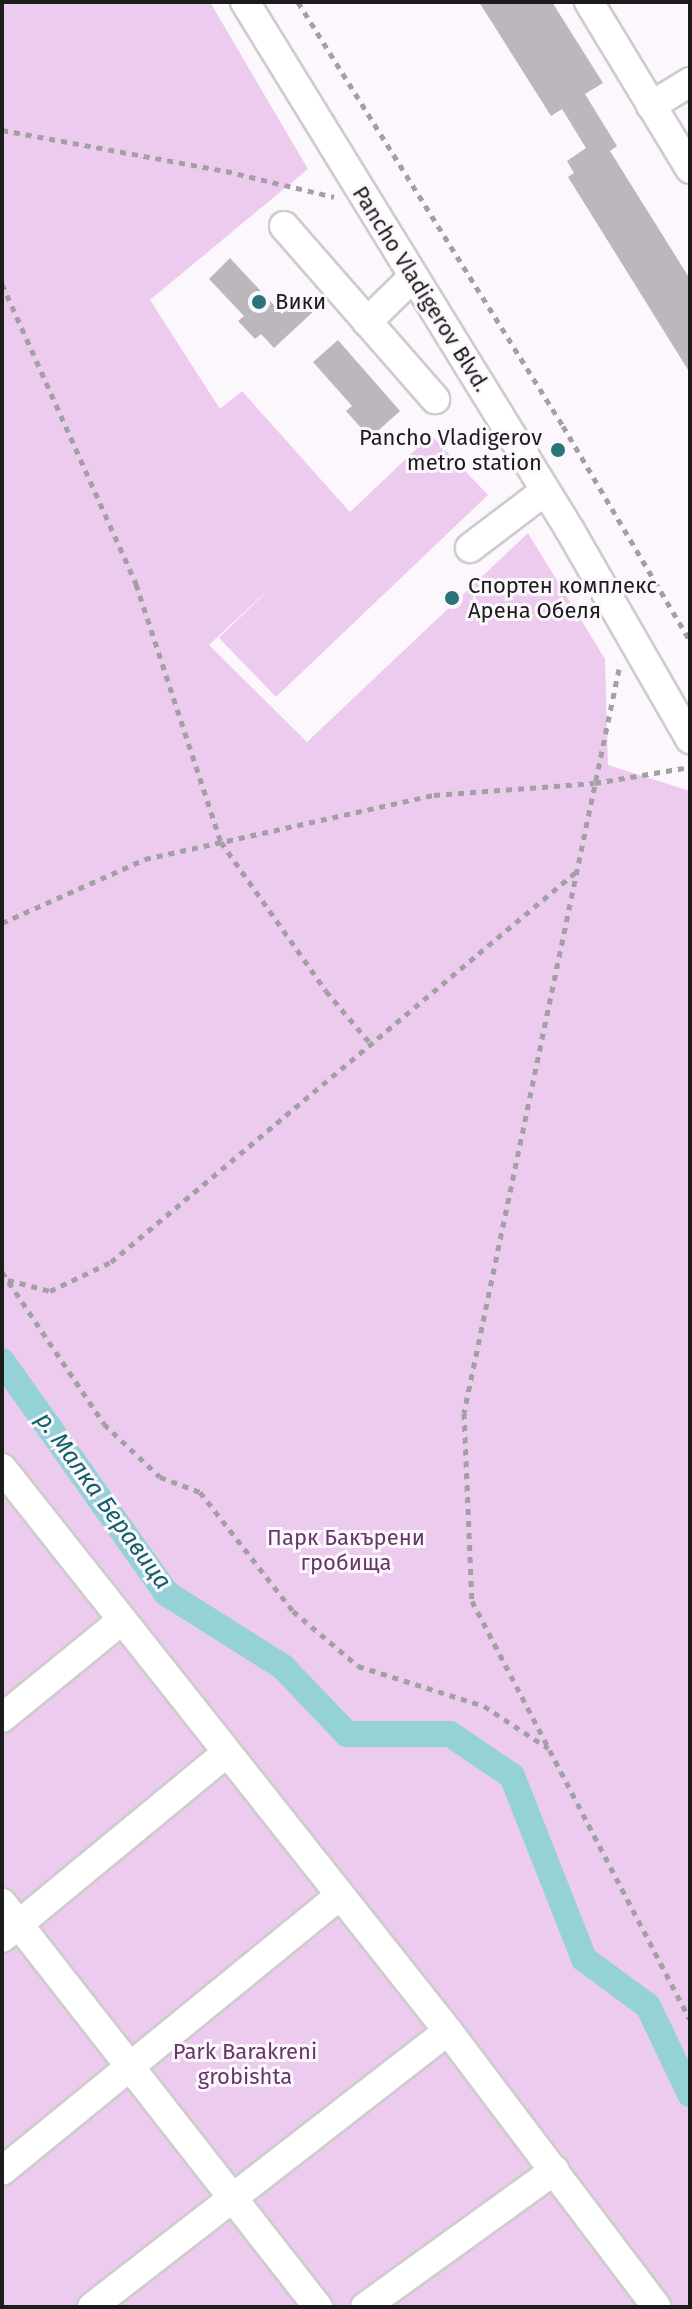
<!DOCTYPE html>
<meta charset="utf-8">
<style>
body{margin:0}
#map{position:relative;width:692px;height:2309px;overflow:hidden;background:#fcf7fc;font-family:"Fira Sans",sans-serif}
div>[style]{position:absolute}
.green>*{inset:0;background:#edcbee}
.canal>*{height:26px;margin:-13px;padding:0 13px;transform-origin:13px;border-radius:13px;background:#95d2d8}
.building>*{inset:0;background:#bcb7bc}
.path>*{height:5px;margin-top:-2.5px;transform-origin:0;background:repeating-linear-gradient(90deg,#a3a0a3 0 6px,transparent 0 12px)}
.roads{filter:drop-shadow(2px 0 #cfcbcf) drop-shadow(-2px 0 #cfcbcf) drop-shadow(0 2px #cfcbcf) drop-shadow(0 -2px #cfcbcf)}
.minor>*{height:28px;margin:-14px;padding:0 14px;transform-origin:14px;border-radius:14px;background:#fff}
.dots>*{width:22px;height:22px;translate:-50% -50%;box-sizing:border-box;border:4px solid #fcf7fc;border-radius:50%}
span{translate:-50% -50%;white-space:nowrap;text-align:center;line-height:1.15;-webkit-text-stroke:6px #fcf7fc;paint-order:stroke}
.street-label{font-size:22px;color:#1d1c1d}
.poi-label{font-size:22px;color:#1d1c1d}
.left{translate:0 -50%;text-align:left}
.right{translate:-100% -50%;text-align:right}
.park-label{font-size:22px;color:#643866}
.water-label{font-size:24px;color:#0c6168;font-style:italic}
.frame{position:absolute;inset:0;border:4px solid #1d1c1d;pointer-events:none}
</style>
<div id="map">
<div class="green">
<div style="clip-path:polygon(2px 2px,210px 2px,308px 169px,150px 300px,220px 409px,242px 391px,350px 512px,431px 435px,488px 495px,276px 697px,219px 638px,274px 584px,209px 645px,307px 742px,528px 533px,605px 659px,608px 765px,690px 791px,690px 2307px,2px 2307px)"></div>
</div>
<div class="canal">
<div style="left:2px;top:1361px;width:284px;rotate:54.7deg"></div>
<div style="left:166px;top:1593px;width:138px;rotate:32.3deg"></div>
<div style="left:283px;top:1667px;width:93px;rotate:46.3deg"></div>
<div style="left:347px;top:1734px;width:103px"></div>
<div style="left:450px;top:1734px;width:75px;rotate:34.1deg"></div>
<div style="left:512px;top:1776px;width:197px;rotate:68.5deg"></div>
<div style="left:584px;top:1959px;width:79px;rotate:36.3deg"></div>
<div style="left:648px;top:2006px;width:98px;rotate:64.5deg"></div>
</div>
<div class="building">
<div style="clip-path:polygon(479px 2px,552px 2px,603px 83px,585px 94px,617px 146px,610px 151px,690px 279px,690px 373px,568px 177px,574px 173px,567px 161px,586px 148px,562px 109px,551px 116px)"></div>
<div style="clip-path:polygon(230px 258px,282px 314px,301px 295px,315px 310px,274px 348px,261px 334px,255px 339px,238px 321px,244px 316px,209px 279px)"></div>
<div style="clip-path:polygon(338px 340px,400px 411px,370px 438px,346px 411px,352px 406px,313px 362px)"></div>
</div>
<div class="path">
<div style="left:298px;top:2px;width:500px;rotate:57.99deg"></div>
<div style="left:563px;top:426px;width:250px;rotate:59.4deg"></div>
<div style="left:2px;top:130px;width:228px;rotate:10.4deg"></div>
<div style="left:226px;top:171px;width:111px;rotate:13.5deg"></div>
<div style="left:2px;top:284px;width:329px;rotate:65.9deg"></div>
<div style="left:136px;top:584px;width:272px;rotate:71.8deg"></div>
<div style="left:221px;top:842px;width:182px;rotate:54.8deg"></div>
<div style="left:326px;top:991px;width:70px;rotate:49.7deg"></div>
<div style="left:619px;top:669px;width:760px;rotate:101.77deg"></div>
<div style="left:464px;top:1413px;width:188px;rotate:87.6deg"></div>
<div style="left:472px;top:1601px;width:471px;rotate:62.5deg"></div>
<div style="left:2px;top:923px;width:157px;rotate:-24.1deg"></div>
<div style="left:145px;top:859px;width:296px;rotate:-12.5deg"></div>
<div style="left:434px;top:795px;width:161px;rotate:-4.3deg"></div>
<div style="left:595px;top:783px;width:96px;rotate:-9.6deg"></div>
<div style="left:2px;top:1272px;width:183px;rotate:56.1deg"></div>
<div style="left:104px;top:1424px;width:77px;rotate:43.4deg"></div>
<div style="left:160px;top:1477px;width:43px;rotate:20.6deg"></div>
<div style="left:200px;top:1492px;width:151px;rotate:52deg"></div>
<div style="left:293px;top:1611px;width:85px;rotate:40.2deg"></div>
<div style="left:358px;top:1666px;width:132px;rotate:17.6deg"></div>
<div style="left:484px;top:1706px;width:77px;rotate:33.3deg"></div>
<div style="left:8px;top:1280px;width:43px;rotate:14.7deg"></div>
<div style="left:50px;top:1291px;width:68px;rotate:-25.4deg"></div>
<div style="left:111px;top:1262px;width:607px;rotate:-39.99deg"></div>
</div>
<div class="roads">
<div class="minor">
<div style="left:245px;top:2px;width:622px;rotate:58.4deg"></div>
<div style="left:571px;top:532px;width:239px;rotate:60.1deg"></div>
<div style="left:589px;top:2px;width:195px;rotate:58.8deg"></div>
<div style="left:651px;top:106px;width:46px;rotate:-31.6deg"></div>
<div style="left:284px;top:226px;width:230px;rotate:48.9deg"></div>
<div style="left:367px;top:322px;width:64px;rotate:-44.4deg"></div>
<div style="left:470px;top:548px;width:94px;rotate:-37.2deg"></div>
<div style="left:2px;top:1468px;width:718px;rotate:51.61deg"></div>
<div style="left:448px;top:2031px;width:346px;rotate:52.9deg"></div>
<div style="left:2px;top:1718px;width:154px;rotate:-39.2deg"></div>
<div style="left:2px;top:1903px;width:513px;rotate:51.97deg"></div>
<div style="left:2px;top:1938px;width:289px;rotate:-39.5deg"></div>
<div style="left:2px;top:2171px;width:435px;rotate:-39.2deg"></div>
<div style="left:92px;top:2307px;width:450px;rotate:-37.8deg"></div>
<div style="left:365px;top:2307px;width:234px;rotate:-35.8deg"></div>
</div>
</div>
<div class="dots">
<div style="left:259px;top:302px;background:#2a737a"></div>
<div style="left:558px;top:450px;background:#2a737a"></div>
<div style="left:452px;top:598px;background:#2a737a"></div>
</div>
<div class="street-label">
<span style="left:421px;top:289px;rotate:58deg">Pancho Vladigerov Blvd.</span>
</div>
<div class="poi-label">
<span class="left" style="left:275px;top:302px">Вики</span>
<span class="right" style="left:542px;top:450px">Pancho Vladigerov<br>metro station</span>
<span class="left" style="left:468px;top:598px">Спортен комплекс<br>Арена Обеля</span>
</div>
<div class="park-label">
<span style="left:346px;top:1550px">Парк Бакърени<br>гробища</span>
<span style="left:245px;top:2064px">Park Barakreni<br>grobishta</span>
</div>
<div class="water-label">
<span style="left:103px;top:1501px;rotate:54deg">р. Малка Беравица</span>
</div>
<div class="frame"></div>
</div>
